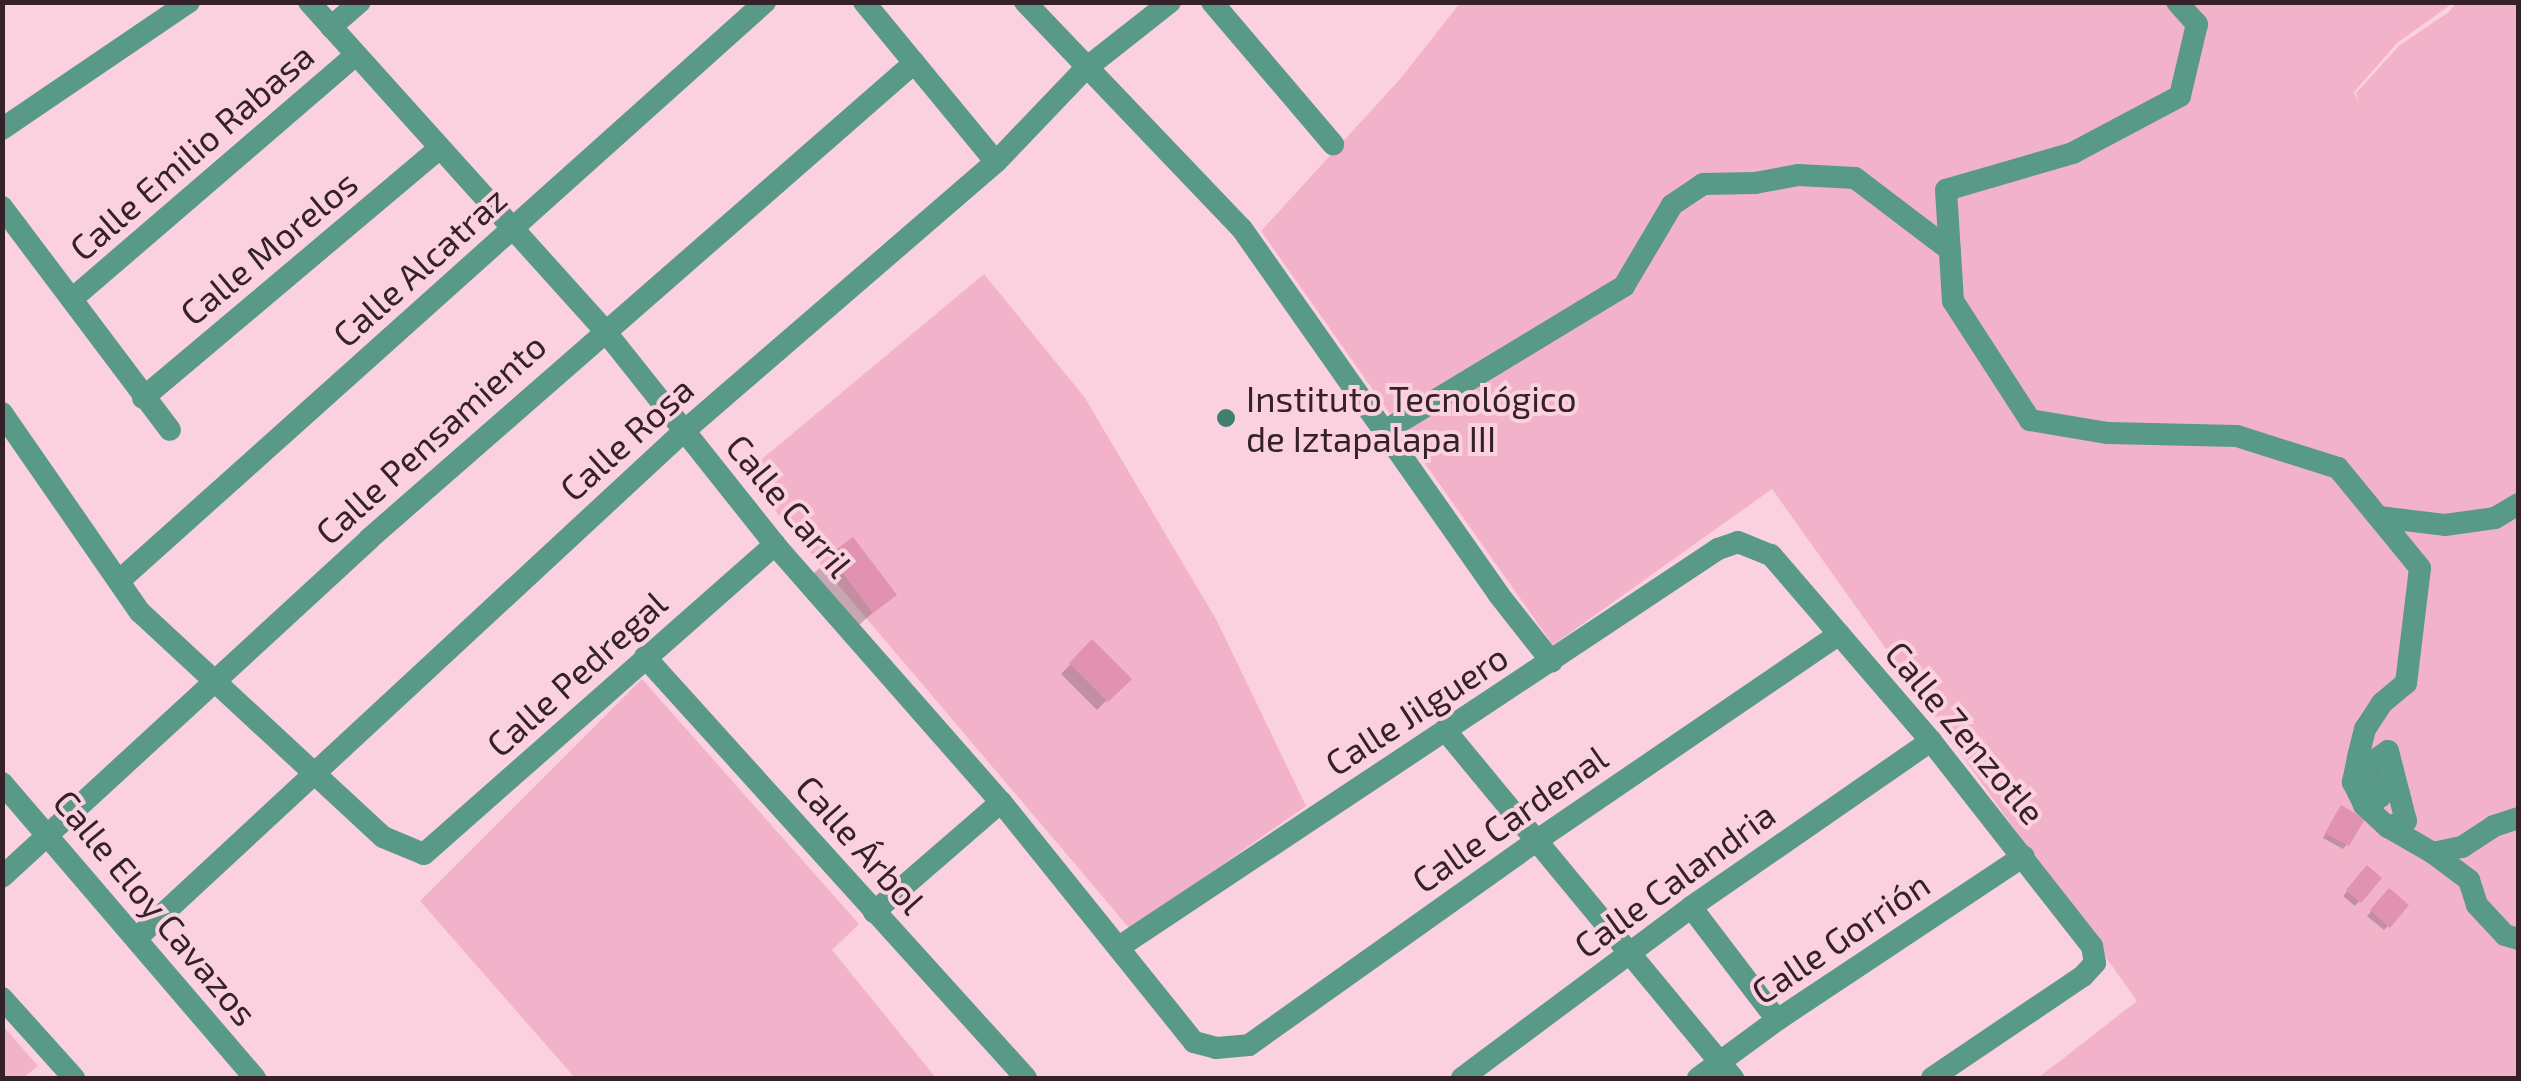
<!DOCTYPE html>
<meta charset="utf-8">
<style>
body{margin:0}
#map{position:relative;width:2521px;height:1081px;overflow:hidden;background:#fbd1df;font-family:"Exo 2",sans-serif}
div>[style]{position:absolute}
.green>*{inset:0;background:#f2b3ca}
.shadow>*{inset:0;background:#0003}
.building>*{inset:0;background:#e192b1}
.minor>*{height:22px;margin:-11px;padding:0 11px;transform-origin:11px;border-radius:11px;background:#589988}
.dots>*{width:28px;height:28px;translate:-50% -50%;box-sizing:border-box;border:5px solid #fbd1df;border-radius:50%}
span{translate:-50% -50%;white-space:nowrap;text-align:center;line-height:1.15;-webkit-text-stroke:8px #fbd1df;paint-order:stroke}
.street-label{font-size:35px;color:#352229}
.poi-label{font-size:35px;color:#352229}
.left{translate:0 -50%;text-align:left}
.frame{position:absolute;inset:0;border:5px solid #352229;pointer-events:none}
</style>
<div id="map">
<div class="green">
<div style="clip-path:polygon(1460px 3px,2453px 3px,2397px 43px,2354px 92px,2359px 105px,2356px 93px,2400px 45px,2449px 12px,2456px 3px,2518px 3px,2518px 1078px,2038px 1078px,2137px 1001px,1772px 489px,1553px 645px,1261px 231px,1401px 78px)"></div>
<div style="clip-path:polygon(984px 274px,1085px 398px,1217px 621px,1306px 806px,1130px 929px,744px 474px)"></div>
<div style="clip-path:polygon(642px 679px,859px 924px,832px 950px,936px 1078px,575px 1078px,420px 901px)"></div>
<div style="clip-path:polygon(3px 1026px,38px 1066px,23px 1078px,3px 1078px)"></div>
</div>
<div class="shadow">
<div style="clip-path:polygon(831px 557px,893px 595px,851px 632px,810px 577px)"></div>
<div style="clip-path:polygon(1092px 643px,1128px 678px,1097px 710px,1061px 674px)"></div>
<div style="clip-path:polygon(2337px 812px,2347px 844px,2343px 849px,2323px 838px)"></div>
<div style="clip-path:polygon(2367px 868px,2379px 878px,2355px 906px,2343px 896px)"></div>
<div style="clip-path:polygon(2389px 892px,2406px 906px,2384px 930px,2367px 916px)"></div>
</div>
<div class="building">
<div style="clip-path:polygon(853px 537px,897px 595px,873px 613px,829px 555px)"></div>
<div style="clip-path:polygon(1092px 639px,1132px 679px,1108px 702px,1069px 663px)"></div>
<div style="clip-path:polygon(2341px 805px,2365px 819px,2349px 846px,2325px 833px)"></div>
<div style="clip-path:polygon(2367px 865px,2382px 878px,2361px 903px,2346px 890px)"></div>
<div style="clip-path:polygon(2389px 888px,2409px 905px,2390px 928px,2370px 910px)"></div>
</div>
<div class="minor">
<div style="left:309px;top:2px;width:443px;rotate:48deg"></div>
<div style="left:605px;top:331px;width:273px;rotate:51.5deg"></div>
<div style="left:775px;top:545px;width:342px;rotate:48.7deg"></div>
<div style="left:1001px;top:802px;width:308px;rotate:51.2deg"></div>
<div style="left:1194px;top:1042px;width:23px;rotate:15deg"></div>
<div style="left:1216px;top:1048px;width:33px;rotate:-5deg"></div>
<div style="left:1249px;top:1045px;width:352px;rotate:-35.4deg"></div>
<div style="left:1536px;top:841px;width:367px;rotate:-34.3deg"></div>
<div style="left:864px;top:2px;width:207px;rotate:50.5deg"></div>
<div style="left:1025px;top:2px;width:314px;rotate:46.3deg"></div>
<div style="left:1242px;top:229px;width:447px;rotate:54.9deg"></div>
<div style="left:1499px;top:595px;width:85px;rotate:51.7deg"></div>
<div style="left:1212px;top:2px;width:187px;rotate:49.6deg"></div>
<div style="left:2177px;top:2px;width:30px;rotate:48deg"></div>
<div style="left:2197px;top:24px;width:74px;rotate:103.3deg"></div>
<div style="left:2180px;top:96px;width:121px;rotate:152deg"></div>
<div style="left:2073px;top:153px;width:132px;rotate:163.8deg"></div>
<div style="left:1946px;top:190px;width:111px;rotate:86.4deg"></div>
<div style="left:1953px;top:301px;width:142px;rotate:57.1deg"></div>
<div style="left:2030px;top:420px;width:79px;rotate:9.5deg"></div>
<div style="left:2108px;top:433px;width:129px;rotate:1.3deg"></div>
<div style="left:2237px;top:436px;width:106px;rotate:17.6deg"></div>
<div style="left:2338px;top:468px;width:129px;rotate:50.6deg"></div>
<div style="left:2420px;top:568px;width:116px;rotate:96.9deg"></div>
<div style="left:2406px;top:683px;width:31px;rotate:140deg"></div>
<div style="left:2382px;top:703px;width:31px;rotate:123deg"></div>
<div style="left:2365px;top:729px;width:30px;rotate:104deg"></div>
<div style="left:2358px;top:758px;width:25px;rotate:102deg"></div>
<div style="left:2353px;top:782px;width:25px;rotate:64deg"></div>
<div style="left:2364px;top:805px;width:33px;rotate:43deg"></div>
<div style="left:2388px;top:827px;width:52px;rotate:30deg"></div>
<div style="left:2433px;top:853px;width:30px;rotate:-12deg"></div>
<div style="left:2462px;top:847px;width:38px;rotate:-33deg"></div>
<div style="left:2494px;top:826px;width:25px;rotate:-18deg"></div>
<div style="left:331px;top:27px;width:38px;rotate:-41deg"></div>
<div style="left:2px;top:129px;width:226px;rotate:-34.2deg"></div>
<div style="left:2px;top:207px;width:279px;rotate:53deg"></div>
<div style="left:72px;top:299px;width:373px;rotate:-40.7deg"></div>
<div style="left:143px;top:398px;width:385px;rotate:-40.1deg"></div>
<div style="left:2px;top:413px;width:242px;rotate:55.3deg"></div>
<div style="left:140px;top:612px;width:331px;rotate:42.8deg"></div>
<div style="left:383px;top:837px;width:44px;rotate:22.5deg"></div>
<div style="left:424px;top:854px;width:468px;rotate:-41.4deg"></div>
<div style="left:1383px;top:432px;width:282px;rotate:-31.2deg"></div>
<div style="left:1624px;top:286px;width:94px;rotate:-59.3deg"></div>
<div style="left:1672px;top:205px;width:37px;rotate:-34deg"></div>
<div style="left:1703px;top:184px;width:52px;rotate:-1.1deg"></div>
<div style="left:1755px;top:183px;width:44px;rotate:-10.5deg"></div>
<div style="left:1798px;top:175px;width:57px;rotate:3deg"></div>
<div style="left:1855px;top:178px;width:119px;rotate:37.2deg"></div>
<div style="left:2379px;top:517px;width:66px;rotate:6.9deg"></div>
<div style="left:2445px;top:525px;width:50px;rotate:-8deg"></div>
<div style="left:2495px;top:518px;width:27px;rotate:-31deg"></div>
<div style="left:120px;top:580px;width:866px;rotate:-41.86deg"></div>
<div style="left:645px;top:657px;width:568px;rotate:47.86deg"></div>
<div style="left:1445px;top:730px;width:452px;rotate:50.4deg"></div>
<div style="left:2px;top:783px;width:389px;rotate:49.4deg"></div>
<div style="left:2364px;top:805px;width:18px;rotate:-27deg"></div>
<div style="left:2380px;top:797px;width:34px;rotate:-111deg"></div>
<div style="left:2368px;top:765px;width:24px;rotate:-35deg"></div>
<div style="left:2388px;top:751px;width:72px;rotate:75.6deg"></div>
<div style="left:2406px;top:821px;width:19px;rotate:162deg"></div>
<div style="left:2433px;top:853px;width:45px;rotate:36.9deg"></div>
<div style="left:2469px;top:880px;width:26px;rotate:72deg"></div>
<div style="left:2477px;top:905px;width:41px;rotate:47deg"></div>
<div style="left:2505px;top:935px;width:14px;rotate:17deg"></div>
<div style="left:2px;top:877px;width:499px;rotate:-42.6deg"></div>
<div style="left:369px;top:539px;width:724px;rotate:-41.13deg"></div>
<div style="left:1691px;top:907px;width:142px;rotate:52.7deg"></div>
<div style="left:874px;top:912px;width:168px;rotate:-40.9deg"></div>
<div style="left:138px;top:937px;width:743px;rotate:-42.82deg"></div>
<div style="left:683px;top:432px;width:413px;rotate:-40.8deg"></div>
<div style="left:996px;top:162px;width:129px;rotate:-46.3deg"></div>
<div style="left:1085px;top:69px;width:108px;rotate:-38.2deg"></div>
<div style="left:1119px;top:947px;width:719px;rotate:-33.6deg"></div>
<div style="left:1718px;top:549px;width:21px;rotate:-19deg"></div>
<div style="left:1738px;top:542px;width:35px;rotate:22deg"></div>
<div style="left:1771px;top:555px;width:245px;rotate:49.3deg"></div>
<div style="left:1931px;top:741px;width:261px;rotate:51.9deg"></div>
<div style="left:2092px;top:946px;width:17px;rotate:80deg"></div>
<div style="left:2095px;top:963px;width:18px;rotate:133deg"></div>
<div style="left:2083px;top:976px;width:182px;rotate:146deg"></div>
<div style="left:2px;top:998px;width:108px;rotate:48deg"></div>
<div style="left:1462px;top:1078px;width:286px;rotate:-36.7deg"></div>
<div style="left:1691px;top:907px;width:292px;rotate:-34.7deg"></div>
<div style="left:1698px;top:1078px;width:98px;rotate:-36.3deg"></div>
<div style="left:1777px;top:1020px;width:296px;rotate:-33.6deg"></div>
</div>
<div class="dots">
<div style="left:1226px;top:418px;background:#3e7f6e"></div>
</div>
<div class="street-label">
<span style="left:191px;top:151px;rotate:-41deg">Calle Emilio Rabasa</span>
<span style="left:268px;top:247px;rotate:-40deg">Calle Morelos</span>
<span style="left:419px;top:266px;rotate:-42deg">Calle Alcatraz</span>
<span style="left:430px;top:438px;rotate:-42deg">Calle Pensamiento</span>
<span style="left:626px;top:438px;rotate:-42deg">Calle Rosa</span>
<span style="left:790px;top:505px;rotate:50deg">Calle Carril</span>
<span style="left:576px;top:673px;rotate:-42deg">Calle Pedregal</span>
<span style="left:1416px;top:709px;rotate:-33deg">Calle Jilguero</span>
<span style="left:1966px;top:732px;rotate:50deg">Calle Zenzotle</span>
<span style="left:1509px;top:818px;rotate:-35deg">Calle Cardenal</span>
<span style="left:861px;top:844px;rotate:48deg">Calle Árbol</span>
<span style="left:1674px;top:879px;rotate:-36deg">Calle Calandria</span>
<span style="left:156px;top:907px;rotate:50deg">Calle Eloy Cavazos</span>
<span style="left:1840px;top:937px;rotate:-34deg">Calle Gorrión</span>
</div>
<div class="poi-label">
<span class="left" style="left:1246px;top:418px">Instituto Tecnológico<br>de Iztapalapa III</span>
</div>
<div class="frame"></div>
</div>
